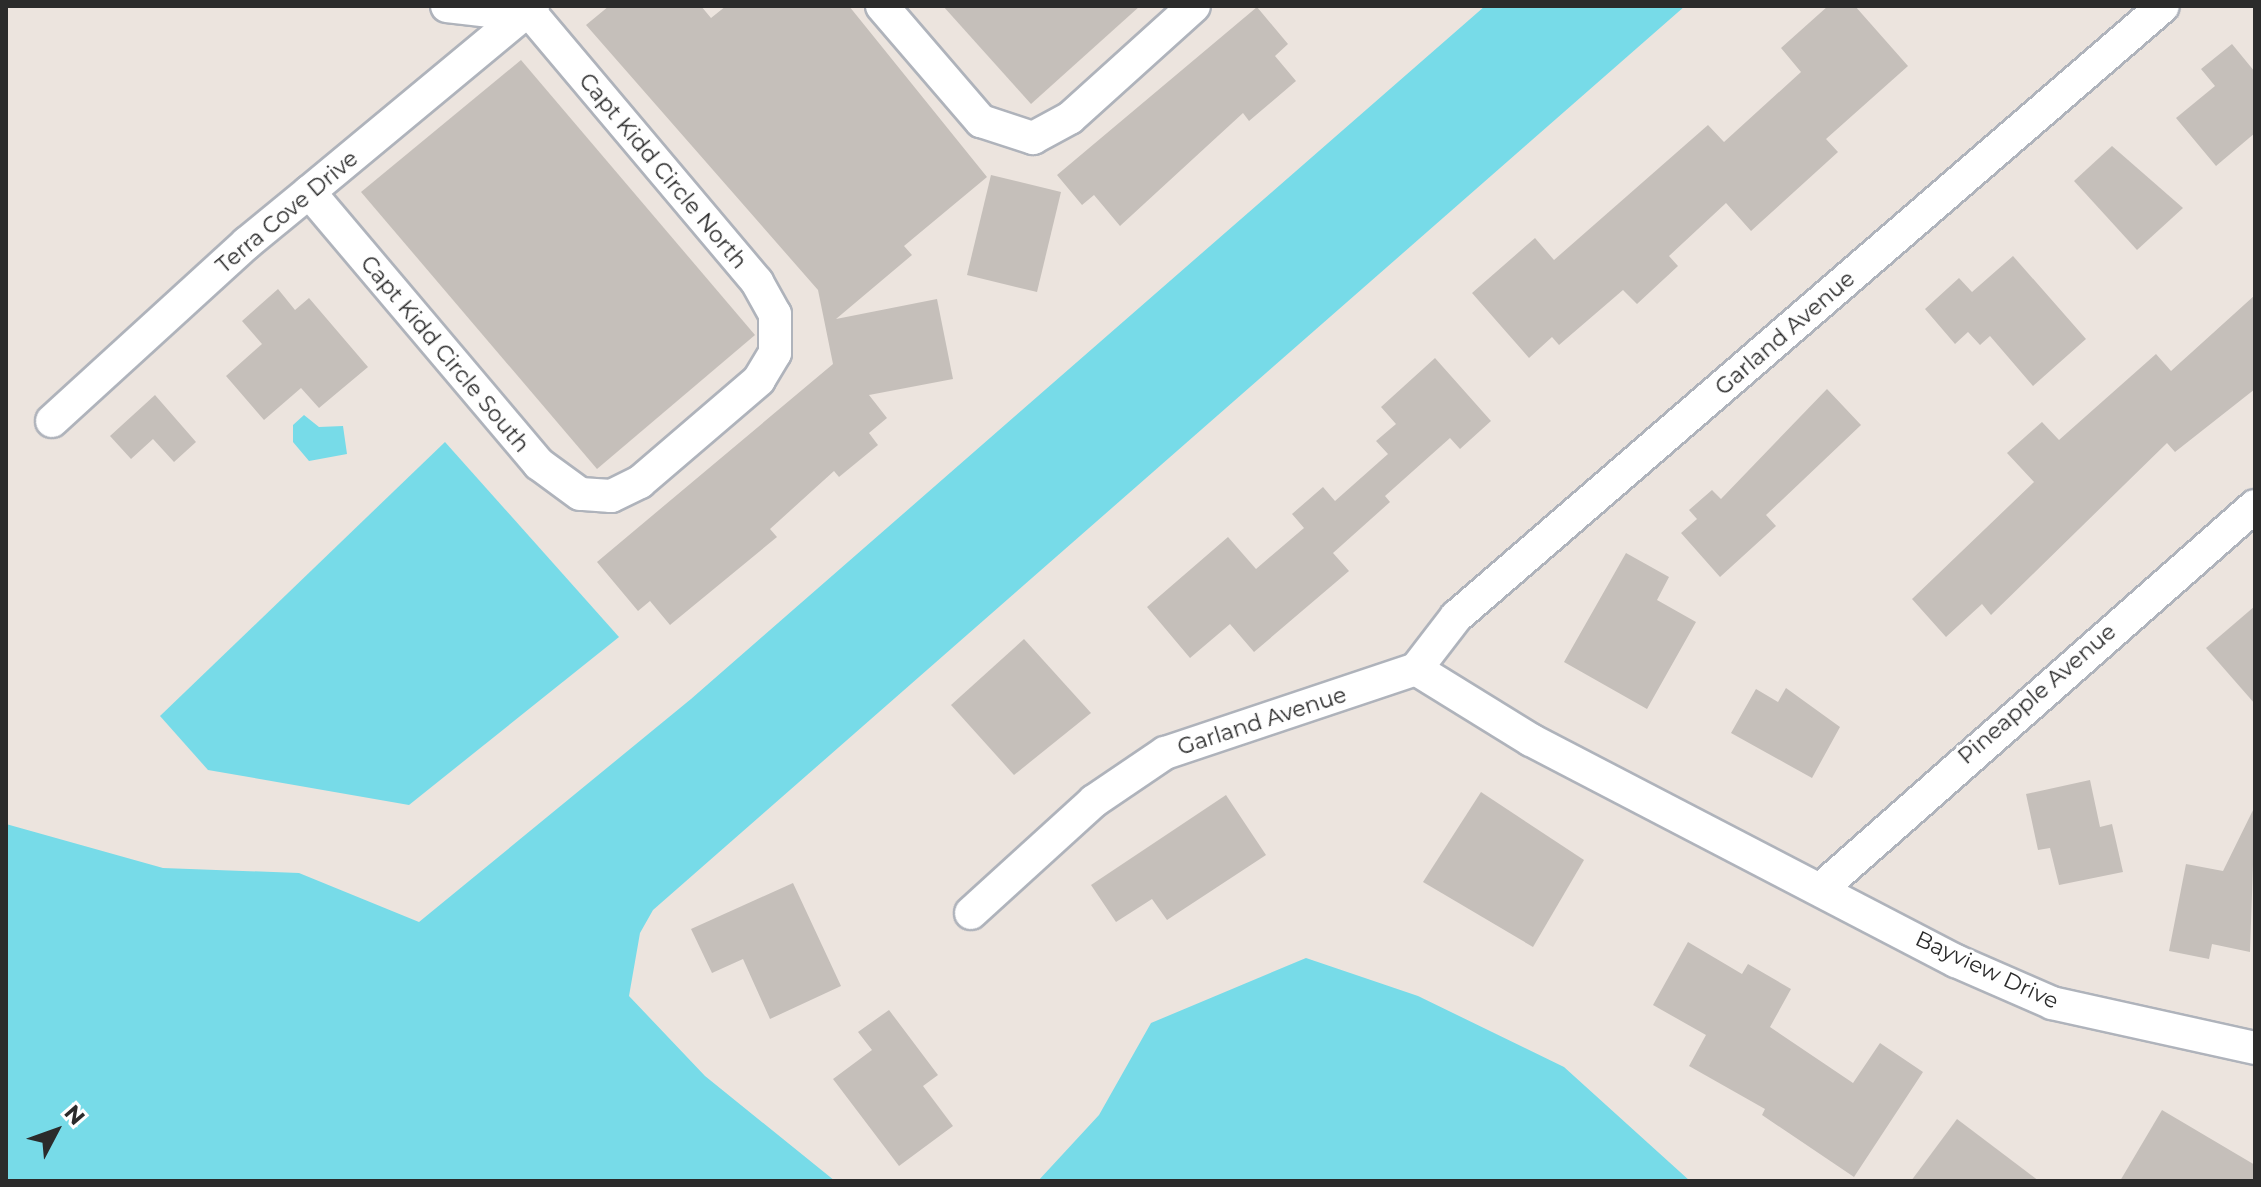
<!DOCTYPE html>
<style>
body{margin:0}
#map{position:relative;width:2261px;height:1187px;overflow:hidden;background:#ece4de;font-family:Montserrat,sans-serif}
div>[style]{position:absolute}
.water>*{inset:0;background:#77dbe8}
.building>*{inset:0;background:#c5bfba}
.roads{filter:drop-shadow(2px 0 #afb3bb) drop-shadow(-2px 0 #afb3bb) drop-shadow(0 2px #afb3bb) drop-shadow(0 -2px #afb3bb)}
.minor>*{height:32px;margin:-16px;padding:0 16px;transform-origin:16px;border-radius:16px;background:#fff}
span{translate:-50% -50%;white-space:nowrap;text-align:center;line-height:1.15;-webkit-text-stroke:6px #fff;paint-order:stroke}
.street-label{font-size:22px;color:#2b2b2b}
.frame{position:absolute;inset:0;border:8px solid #2b2b2b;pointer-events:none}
.north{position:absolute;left:16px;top:1091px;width:80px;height:80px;-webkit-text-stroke:6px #fff;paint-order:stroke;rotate:49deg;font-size:22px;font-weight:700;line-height:32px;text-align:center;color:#2b2b2b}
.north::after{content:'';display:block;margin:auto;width:28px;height:36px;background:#2b2b2b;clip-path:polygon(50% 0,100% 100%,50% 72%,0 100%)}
</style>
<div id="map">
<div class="water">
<div style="clip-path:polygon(1485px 6px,1685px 6px,653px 910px,640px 933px,629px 996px,705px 1076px,835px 1181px,6px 1181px,6px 824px,163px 868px,299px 873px,419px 922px,691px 699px)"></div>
<div style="clip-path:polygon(304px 415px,319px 427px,343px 426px,347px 454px,309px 461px,293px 442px,293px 425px)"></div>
<div style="clip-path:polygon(445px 442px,619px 637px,409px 805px,208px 770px,160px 716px)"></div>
<div style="clip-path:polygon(1306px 958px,1418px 996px,1564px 1067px,1690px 1181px,1038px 1181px,1099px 1115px,1151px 1023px)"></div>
</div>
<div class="building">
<div style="clip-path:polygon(609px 6px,701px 6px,711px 18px,726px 6px,849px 6px,987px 177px,904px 246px,912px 255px,836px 319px,937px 299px,953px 379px,869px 395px,887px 418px,869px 433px,878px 445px,839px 477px,834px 471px,770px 529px,777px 537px,670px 625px,650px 601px,638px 611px,597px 562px,833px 364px,818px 290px,586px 25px)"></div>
<div style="clip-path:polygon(943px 6px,1140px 6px,1031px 104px)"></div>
<div style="clip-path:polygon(1828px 6px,1855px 6px,1908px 66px,1826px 139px,1838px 152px,1751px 231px,1726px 203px,1669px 256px,1678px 266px,1637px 304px,1623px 290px,1559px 345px,1552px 337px,1529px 358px,1472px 293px,1535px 238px,1554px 260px,1708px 125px,1724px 142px,1801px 72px,1781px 48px)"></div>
<div style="clip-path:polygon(1257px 7px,1288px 44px,1275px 56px,1296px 81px,1249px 121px,1243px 113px,1120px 226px,1094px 195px,1082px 205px,1057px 175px)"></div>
<div style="clip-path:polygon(2232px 44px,2255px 72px,2255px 133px,2216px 166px,2176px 118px,2215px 86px,2201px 69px)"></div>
<div style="clip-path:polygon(521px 60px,755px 335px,597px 469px,361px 192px)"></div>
<div style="clip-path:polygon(2112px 146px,2183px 208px,2137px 250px,2074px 181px)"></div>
<div style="clip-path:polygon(991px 175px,1061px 192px,1037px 292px,967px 275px)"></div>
<div style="clip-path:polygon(2013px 256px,2086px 339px,2033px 386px,1990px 336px,1980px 345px,1968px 332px,1955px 344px,1925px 309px,1959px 278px,1972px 292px)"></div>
<div style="clip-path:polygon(278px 289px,295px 310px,309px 298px,368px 367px,319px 408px,301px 388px,264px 420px,226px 376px,262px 344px,242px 321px)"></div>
<div style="clip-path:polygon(2255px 295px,2255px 389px,2175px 452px,2167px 443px,1991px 615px,1982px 604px,1946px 637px,1912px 599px,2034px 482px,2007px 453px,2042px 422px,2059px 440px,2156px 354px,2171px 371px)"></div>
<div style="clip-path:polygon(1435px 358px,1491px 421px,1460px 449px,1450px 438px,1385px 496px,1390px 502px,1333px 553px,1349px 571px,1254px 652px,1230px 624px,1190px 658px,1147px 607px,1228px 537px,1256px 569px,1304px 528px,1292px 514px,1323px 487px,1335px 501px,1388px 454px,1376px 441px,1396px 424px,1381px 407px)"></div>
<div style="clip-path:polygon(1827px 389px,1861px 425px,1766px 515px,1776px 526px,1720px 577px,1681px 533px,1697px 519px,1689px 510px,1712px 490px,1721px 499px)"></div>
<div style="clip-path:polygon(155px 395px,196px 442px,174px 462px,153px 439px,131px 459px,110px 436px)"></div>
<div style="clip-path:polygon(1626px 553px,1669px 577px,1657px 600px,1696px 622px,1647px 709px,1564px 662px)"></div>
<div style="clip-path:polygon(2255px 606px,2255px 704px,2206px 648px)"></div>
<div style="clip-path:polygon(1024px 639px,1091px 713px,1014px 775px,951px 705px)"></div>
<div style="clip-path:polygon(1786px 688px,1840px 727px,1812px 778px,1731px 733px,1756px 689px,1778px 702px)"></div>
<div style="clip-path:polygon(2090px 780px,2100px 827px,2112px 824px,2123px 872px,2059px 885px,2050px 848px,2038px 850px,2026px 794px)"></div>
<div style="clip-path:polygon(1481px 792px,1584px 860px,1533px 947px,1423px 882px)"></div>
<div style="clip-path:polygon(1226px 795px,1266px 855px,1167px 920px,1152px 899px,1116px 922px,1091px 885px)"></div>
<div style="clip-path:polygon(2255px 806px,2250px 952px,2212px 944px,2209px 959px,2169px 951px,2186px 864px,2223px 871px)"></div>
<div style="clip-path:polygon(793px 883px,841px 986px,770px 1019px,743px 959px,712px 973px,691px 929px)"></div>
<div style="clip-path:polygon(1688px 942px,1742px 974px,1748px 964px,1791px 989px,1770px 1027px,1853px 1083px,1880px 1043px,1923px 1072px,1854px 1177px,1762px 1115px,1765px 1109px,1689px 1066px,1706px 1035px,1653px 1005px)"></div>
<div style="clip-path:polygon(889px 1010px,938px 1075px,923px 1086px,953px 1126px,899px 1166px,833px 1079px,872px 1050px,858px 1032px)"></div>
<div style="clip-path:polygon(2162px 1110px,2255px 1165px,2255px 1181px,2120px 1181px)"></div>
<div style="clip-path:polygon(1957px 1119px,2039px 1181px,1911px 1181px)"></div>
</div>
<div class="roads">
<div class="minor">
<div style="left:447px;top:6px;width:59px;rotate:6.8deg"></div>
<div style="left:506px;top:13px;width:28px;rotate:-15deg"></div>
<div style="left:882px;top:6px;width:152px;rotate:49.3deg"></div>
<div style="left:981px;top:121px;width:55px;rotate:18.1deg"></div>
<div style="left:1033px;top:138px;width:42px;rotate:-28.4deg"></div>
<div style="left:1070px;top:118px;width:167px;rotate:-42.1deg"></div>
<div style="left:52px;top:421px;width:264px;rotate:-42.4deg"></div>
<div style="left:247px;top:243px;width:80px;rotate:-39.4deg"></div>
<div style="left:309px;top:192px;width:285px;rotate:-39.7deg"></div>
<div style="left:528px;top:10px;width:356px;rotate:49.9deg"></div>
<div style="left:757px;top:282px;width:37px;rotate:61deg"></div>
<div style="left:775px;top:314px;width:39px;rotate:90deg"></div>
<div style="left:775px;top:353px;width:31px;rotate:121deg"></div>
<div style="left:759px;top:380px;width:157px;rotate:139.4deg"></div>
<div style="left:640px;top:482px;width:32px;rotate:154deg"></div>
<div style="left:611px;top:496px;width:31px;rotate:-176deg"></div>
<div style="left:580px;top:494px;width:51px;rotate:-143.8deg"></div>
<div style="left:539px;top:464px;width:356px;rotate:-130.2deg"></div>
<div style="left:1416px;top:669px;width:135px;rotate:31.7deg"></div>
<div style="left:1531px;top:740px;width:479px;rotate:27.5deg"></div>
<div style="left:1956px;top:961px;width:105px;rotate:23.6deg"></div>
<div style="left:2052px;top:1003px;width:208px;rotate:12.5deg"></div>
<div style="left:1823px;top:887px;width:576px;rotate:-41.41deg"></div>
<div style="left:971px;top:913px;width:166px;rotate:-42.3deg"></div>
<div style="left:1094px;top:801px;width:86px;rotate:-34.1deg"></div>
<div style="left:1165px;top:753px;width:265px;rotate:-18.5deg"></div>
<div style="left:1416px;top:669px;width:66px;rotate:-52.4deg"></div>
<div style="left:1456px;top:617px;width:934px;rotate:-40.83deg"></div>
</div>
</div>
<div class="street-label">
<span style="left:663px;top:171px;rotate:50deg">Capt Kidd Circle North</span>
<span style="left:287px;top:212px;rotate:-40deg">Terra Cove Drive</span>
<span style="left:1785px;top:333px;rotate:-41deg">Garland Avenue</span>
<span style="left:445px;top:354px;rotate:50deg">Capt Kidd Circle South</span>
<span style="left:2037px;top:694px;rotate:-41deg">Pineapple Avenue</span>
<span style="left:1262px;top:721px;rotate:-18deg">Garland Avenue</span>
<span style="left:1987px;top:970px;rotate:25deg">Bayview Drive</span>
</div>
<div class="frame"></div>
<div class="north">N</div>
</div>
